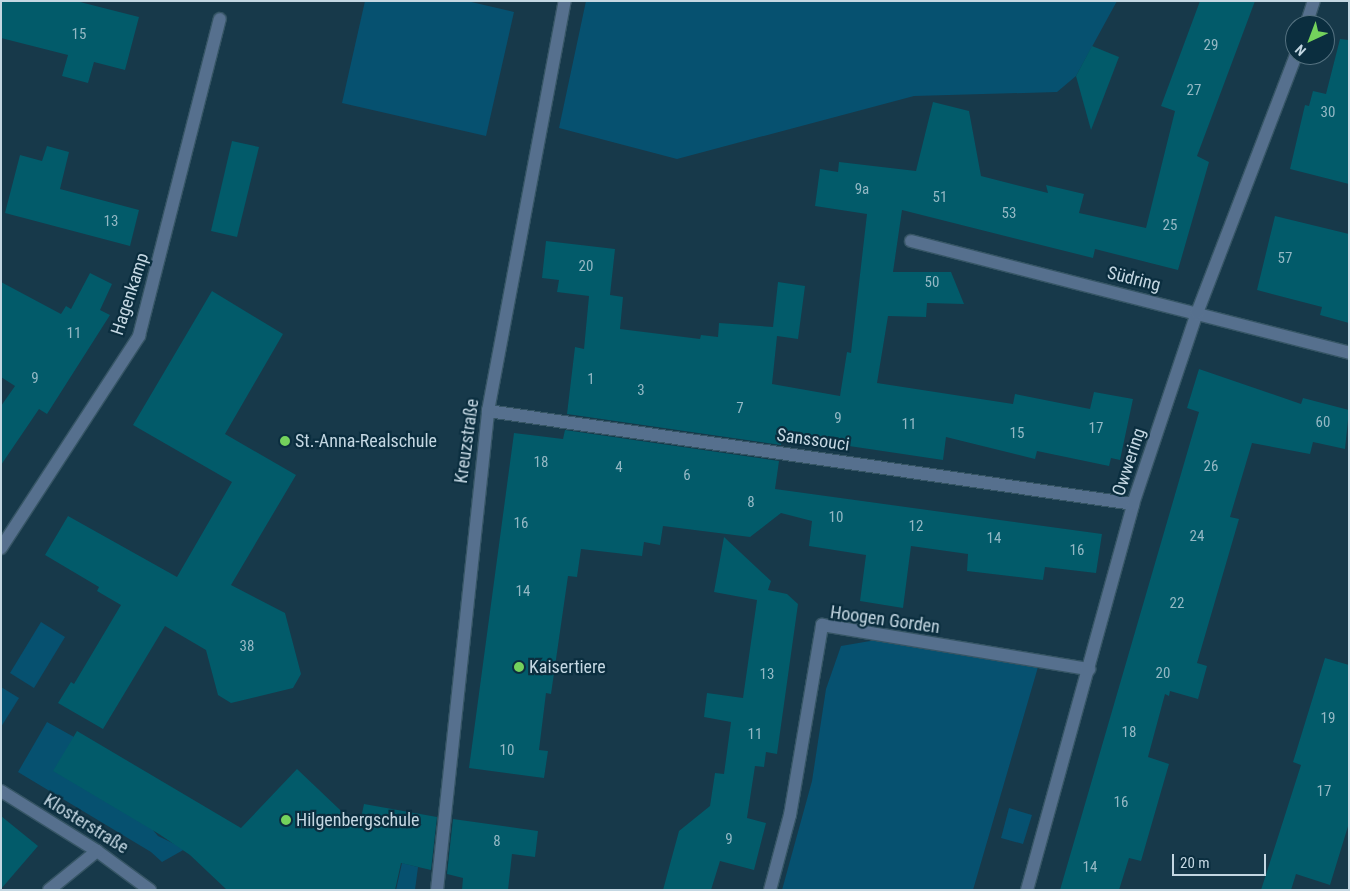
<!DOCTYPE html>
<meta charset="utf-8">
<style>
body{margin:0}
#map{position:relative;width:1350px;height:891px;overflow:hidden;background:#17394a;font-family:"Roboto Condensed",sans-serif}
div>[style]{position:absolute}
.green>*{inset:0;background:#065170}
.building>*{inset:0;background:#025b6a}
.roads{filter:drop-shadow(1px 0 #365565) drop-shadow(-1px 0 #365565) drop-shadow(0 1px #365565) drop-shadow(0 -1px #365565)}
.minor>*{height:12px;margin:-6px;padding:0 6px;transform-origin:6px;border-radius:6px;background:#56708e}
.dots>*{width:14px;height:14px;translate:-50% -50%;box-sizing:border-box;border:2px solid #0b2e3f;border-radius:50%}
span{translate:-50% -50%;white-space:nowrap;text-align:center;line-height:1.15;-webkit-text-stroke:4.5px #0b2e3f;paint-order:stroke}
.number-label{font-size:15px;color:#94b8c4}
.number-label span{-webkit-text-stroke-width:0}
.street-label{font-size:18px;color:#c4d7e2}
.poi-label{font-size:18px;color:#c4d7e2}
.left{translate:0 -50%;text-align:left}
.frame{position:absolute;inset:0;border:2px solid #c4d7e2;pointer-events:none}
.north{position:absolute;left:1285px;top:15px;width:50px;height:50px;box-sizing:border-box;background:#0b2e3f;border:1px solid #557280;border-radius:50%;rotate:223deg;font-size:14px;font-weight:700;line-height:20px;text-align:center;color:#c4d7e2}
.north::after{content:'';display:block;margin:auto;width:18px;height:22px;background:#74d25c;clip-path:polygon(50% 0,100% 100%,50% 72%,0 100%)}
.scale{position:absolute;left:1172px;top:854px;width:94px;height:22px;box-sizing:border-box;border:2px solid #c4d7e2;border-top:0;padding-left:6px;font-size:15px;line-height:18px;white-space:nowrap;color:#c4d7e2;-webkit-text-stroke:4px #0b2e3f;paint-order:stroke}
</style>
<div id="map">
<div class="green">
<div style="clip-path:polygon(365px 1px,467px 1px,514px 12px,486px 136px,342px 103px)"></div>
<div style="clip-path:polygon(586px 1px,1117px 1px,1076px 76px,1057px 92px,914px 96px,677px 159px,559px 128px)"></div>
<div style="clip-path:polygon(41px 622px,65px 637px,34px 688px,10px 673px)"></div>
<div style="clip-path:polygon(876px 640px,1038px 667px,973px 890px,782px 890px,812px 781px,826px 689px,841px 646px)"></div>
<div style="clip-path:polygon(1px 687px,19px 698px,1px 727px)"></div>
<div style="clip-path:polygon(47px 722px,74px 737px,158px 836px,185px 849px,162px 862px,151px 852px,18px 772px)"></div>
<div style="clip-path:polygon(1009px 808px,1032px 815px,1023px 844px,1001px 838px)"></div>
<div style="clip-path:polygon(402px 863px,418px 867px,415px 890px,396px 890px)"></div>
</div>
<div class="building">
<div style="clip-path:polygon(1px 1px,76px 1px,139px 17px,125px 70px,94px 62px,88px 83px,62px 76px,68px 55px,1px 38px)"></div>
<div style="clip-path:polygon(1200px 1px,1255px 1px,1197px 156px,1209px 162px,1178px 270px,1095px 249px,1093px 258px,902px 210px,893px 272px,951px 272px,964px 304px,927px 303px,926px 317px,888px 316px,877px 383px,1013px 404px,1015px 394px,1090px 409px,1094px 392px,1133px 399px,1120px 460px,1111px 458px,1109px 466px,1037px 451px,1035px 459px,946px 437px,943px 460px,782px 436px,781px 445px,567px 414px,575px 347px,584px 349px,589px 296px,557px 292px,559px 280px,542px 278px,546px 241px,615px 249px,610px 295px,623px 297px,620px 329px,700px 339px,701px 335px,718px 337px,719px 323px,773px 327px,778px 282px,805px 286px,798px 339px,777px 336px,772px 384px,840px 396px,847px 352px,851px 353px,867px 214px,815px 206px,820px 169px,838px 172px,839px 162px,916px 171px,933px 102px,969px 111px,981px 176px,1048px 193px,1046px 185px,1084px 194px,1079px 213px,1146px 228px,1175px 111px,1161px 106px)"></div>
<div style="clip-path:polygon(1340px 39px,1349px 40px,1349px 184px,1290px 169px,1305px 105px,1309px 106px,1313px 91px,1326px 94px)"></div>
<div style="clip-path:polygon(1092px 46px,1119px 57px,1091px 130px,1076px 76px)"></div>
<div style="clip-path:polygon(232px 141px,259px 147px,237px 237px,211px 231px)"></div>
<div style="clip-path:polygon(47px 146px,69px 152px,60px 189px,139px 210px,130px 246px,5px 213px,20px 155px,42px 161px)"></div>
<div style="clip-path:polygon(1275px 216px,1349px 234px,1349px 323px,1320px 315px,1322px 307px,1257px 290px)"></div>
<div style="clip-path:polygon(90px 273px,112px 284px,100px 310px,110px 315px,47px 414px,39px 409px,1px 465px,1px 406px,15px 386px,1px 377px,1px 282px,61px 314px,66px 306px,71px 309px)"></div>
<div style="clip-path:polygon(212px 291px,283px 334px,225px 434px,296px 475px,231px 585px,285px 613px,301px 674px,293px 688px,231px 703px,218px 695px,206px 650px,165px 626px,103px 729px,58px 703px,71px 682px,74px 684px,121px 605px,97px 591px,99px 587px,45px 555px,68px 516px,177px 577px,232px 482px,133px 425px)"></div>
<div style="clip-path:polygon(1199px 369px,1301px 404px,1303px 398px,1349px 410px,1345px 449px,1313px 442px,1310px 454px,1252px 443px,1230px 517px,1239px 519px,1197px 663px,1207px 666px,1198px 699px,1170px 691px,1169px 696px,1165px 694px,1148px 757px,1169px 764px,1141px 861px,1129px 858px,1119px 890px,1060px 890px,1199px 412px,1187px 408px)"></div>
<div style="clip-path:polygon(565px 430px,779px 461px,775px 489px,1102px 534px,1096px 573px,1045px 567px,1043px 580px,967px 571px,968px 554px,911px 546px,903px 608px,860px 601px,866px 555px,809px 546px,812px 521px,781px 513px,750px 537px,663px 526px,660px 545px,644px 542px,642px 556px,581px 549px,577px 577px,568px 576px,551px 694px,546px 693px,539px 750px,548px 751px,544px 778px,469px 768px,514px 433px,563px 439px)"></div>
<div style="clip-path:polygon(724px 537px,771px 581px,768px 590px,787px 594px,798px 604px,777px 754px,766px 752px,764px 767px,755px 766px,747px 818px,766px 823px,754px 870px,720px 861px,711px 890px,663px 890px,679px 831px,710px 806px,715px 773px,724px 774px,731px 722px,704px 717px,707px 693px,743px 698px,757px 600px,714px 592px)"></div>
<div style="clip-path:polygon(1325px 658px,1349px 665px,1349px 823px,1330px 885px,1296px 874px,1291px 890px,1261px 890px,1301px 765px,1293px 762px)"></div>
<div style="clip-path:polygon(77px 731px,241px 828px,297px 769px,359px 828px,364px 804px,437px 817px,431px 870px,401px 863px,395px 890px,227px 890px,190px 855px,159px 834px,53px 771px)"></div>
<div style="clip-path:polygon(1px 816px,38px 846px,1px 889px)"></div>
<div style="clip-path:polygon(453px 819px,538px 831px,535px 857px,512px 854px,508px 890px,462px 890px,463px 878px,447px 874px)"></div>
</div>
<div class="roads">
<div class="minor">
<div style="left:1306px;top:25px;width:25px;rotate:-72deg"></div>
<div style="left:911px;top:241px;width:452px;rotate:14.3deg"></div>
<div style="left:488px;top:411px;width:652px;rotate:8.2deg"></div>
<div style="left:1px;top:548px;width:253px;rotate:-56.9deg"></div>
<div style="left:139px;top:336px;width:327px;rotate:-75.7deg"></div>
<div style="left:1px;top:791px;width:113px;rotate:32deg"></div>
<div style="left:97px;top:851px;width:66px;rotate:36.3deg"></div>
<div style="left:49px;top:890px;width:62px;rotate:-39.1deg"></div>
<div style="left:437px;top:890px;width:482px;rotate:-83.9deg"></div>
<div style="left:488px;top:411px;width:417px;rotate:-79.4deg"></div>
<div style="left:770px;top:890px;width:78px;rotate:-75.1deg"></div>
<div style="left:790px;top:815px;width:193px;rotate:-80.4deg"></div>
<div style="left:822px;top:625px;width:271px;rotate:9.4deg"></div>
<div style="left:1027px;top:890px;width:400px;rotate:-74.6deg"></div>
<div style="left:1133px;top:504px;width:201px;rotate:-71.5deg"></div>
<div style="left:1197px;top:313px;width:276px;rotate:-69deg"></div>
</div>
</div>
<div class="dots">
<div style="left:285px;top:441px;background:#74d25c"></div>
<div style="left:519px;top:667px;background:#74d25c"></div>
<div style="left:286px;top:820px;background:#74d25c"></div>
</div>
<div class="number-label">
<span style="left:79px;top:35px">15</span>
<span style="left:1211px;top:46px">29</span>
<span style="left:1194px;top:91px">27</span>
<span style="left:1328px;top:113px">30</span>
<span style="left:862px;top:190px">9a</span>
<span style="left:940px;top:198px">51</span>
<span style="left:1009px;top:214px">53</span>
<span style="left:111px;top:222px">13</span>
<span style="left:1170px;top:226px">25</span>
<span style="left:1285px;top:259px">57</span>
<span style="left:586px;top:267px">20</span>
<span style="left:932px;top:283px">50</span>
<span style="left:74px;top:334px">11</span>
<span style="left:35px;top:379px">9</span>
<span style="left:591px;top:380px">1</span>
<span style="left:641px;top:391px">3</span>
<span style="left:740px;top:409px">7</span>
<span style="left:838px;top:419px">9</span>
<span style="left:1323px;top:423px">60</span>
<span style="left:909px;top:425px">11</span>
<span style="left:1096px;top:429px">17</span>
<span style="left:1017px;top:434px">15</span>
<span style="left:541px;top:463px">18</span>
<span style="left:1211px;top:467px">26</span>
<span style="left:619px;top:468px">4</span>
<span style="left:687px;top:476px">6</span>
<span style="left:751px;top:503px">8</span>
<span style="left:836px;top:518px">10</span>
<span style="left:521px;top:524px">16</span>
<span style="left:916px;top:527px">12</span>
<span style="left:1197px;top:537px">24</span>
<span style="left:994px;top:539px">14</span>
<span style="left:1077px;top:551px">16</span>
<span style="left:523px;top:592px">14</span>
<span style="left:1177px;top:604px">22</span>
<span style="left:247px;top:647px">38</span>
<span style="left:1163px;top:674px">20</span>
<span style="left:767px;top:675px">13</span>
<span style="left:1328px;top:719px">19</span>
<span style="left:1129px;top:733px">18</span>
<span style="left:755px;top:735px">11</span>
<span style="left:507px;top:751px">10</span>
<span style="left:1324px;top:792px">17</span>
<span style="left:1121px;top:803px">16</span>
<span style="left:729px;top:840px">9</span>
<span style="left:497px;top:842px">8</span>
<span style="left:1090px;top:868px">14</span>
</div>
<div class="street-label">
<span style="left:1134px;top:279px;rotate:14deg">Südring</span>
<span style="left:130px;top:294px;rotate:-72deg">Hagenkamp</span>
<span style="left:813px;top:440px;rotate:8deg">Sanssouci</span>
<span style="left:467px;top:441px;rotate:-82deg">Kreuzstraße</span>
<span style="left:1129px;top:462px;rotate:-72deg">Owwering</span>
<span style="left:885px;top:620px;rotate:8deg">Hoogen Gorden</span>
<span style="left:86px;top:824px;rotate:32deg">Klosterstraße</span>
</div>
<div class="poi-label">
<span class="left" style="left:295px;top:441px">St.-Anna-Realschule</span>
<span class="left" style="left:529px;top:667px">Kaisertiere</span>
<span class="left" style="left:296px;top:820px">Hilgenbergschule</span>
</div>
<div class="frame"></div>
<div class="north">N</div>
<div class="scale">20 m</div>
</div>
